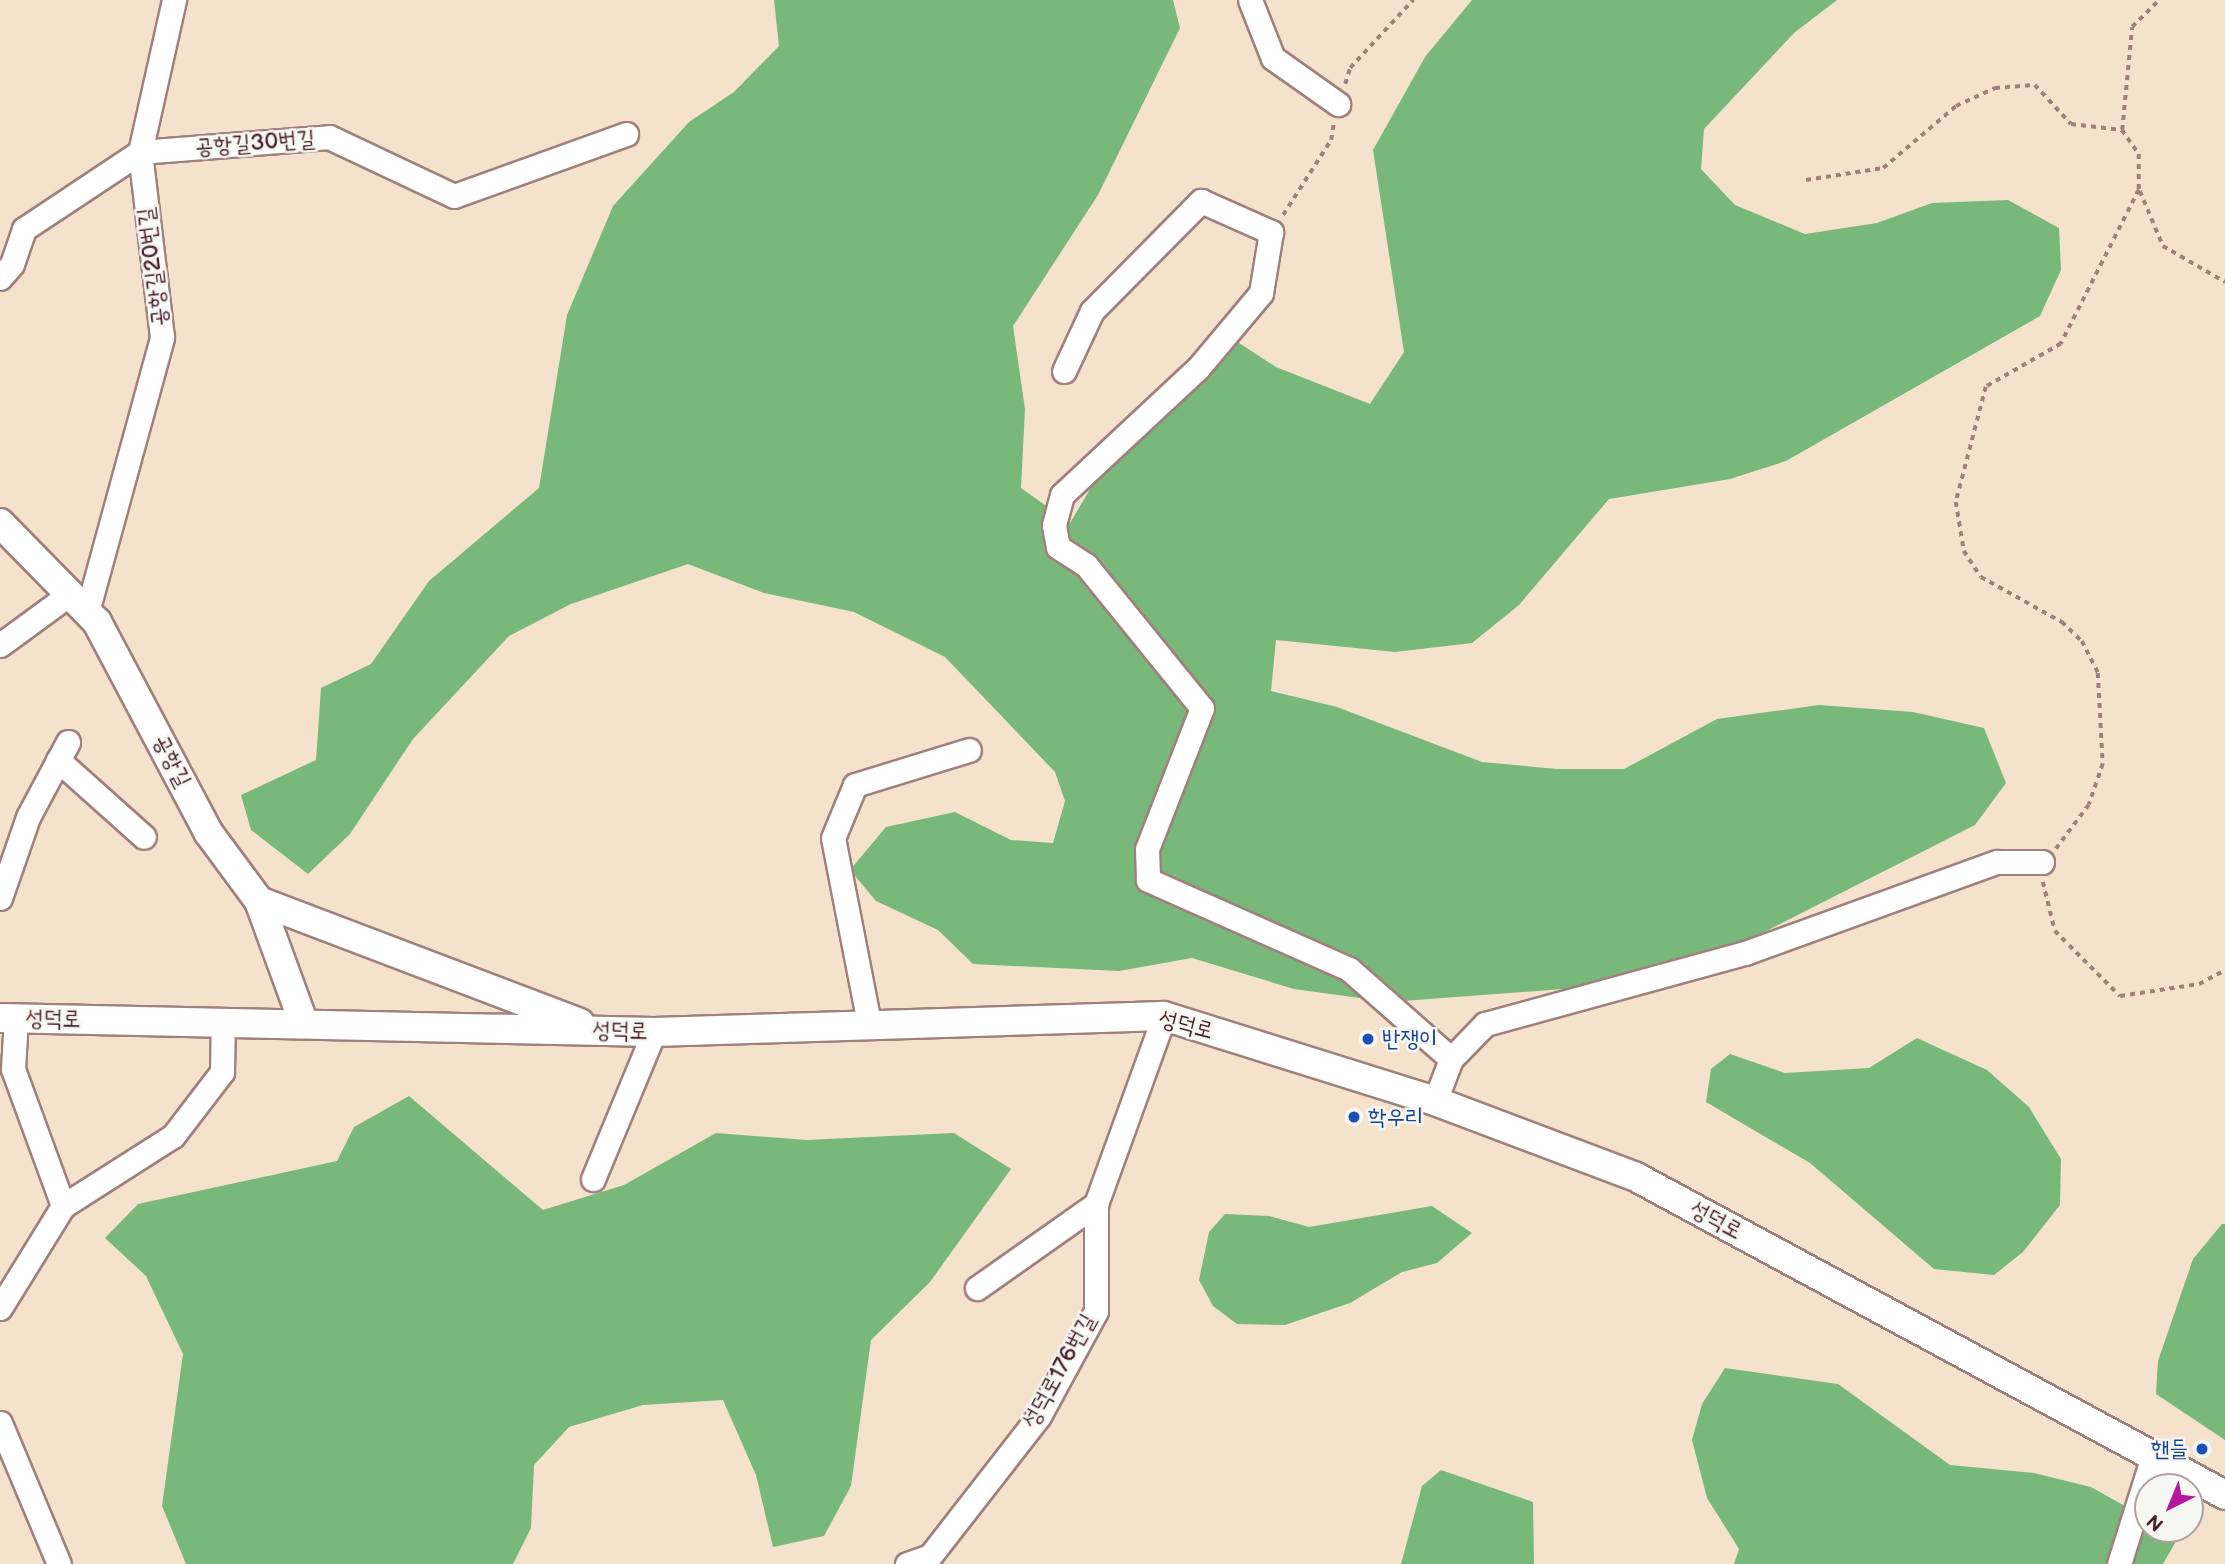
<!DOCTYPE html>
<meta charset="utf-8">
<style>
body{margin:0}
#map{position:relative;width:2225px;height:1564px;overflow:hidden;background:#f5e2cc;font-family:"Balsamiq Sans","Poor Story",sans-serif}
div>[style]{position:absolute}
.forest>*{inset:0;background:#78b87a}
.path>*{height:3.5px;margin-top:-1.75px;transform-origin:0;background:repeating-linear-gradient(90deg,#a0807c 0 5px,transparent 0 10px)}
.roads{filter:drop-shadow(2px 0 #a0807c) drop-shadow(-2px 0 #a0807c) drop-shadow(0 2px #a0807c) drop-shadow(0 -2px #a0807c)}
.minor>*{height:23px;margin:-11.5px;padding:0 11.5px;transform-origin:11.5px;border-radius:11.5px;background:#fff}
.tertiary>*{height:28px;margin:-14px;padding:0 14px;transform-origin:14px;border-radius:14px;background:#fff}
.dots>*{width:19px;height:19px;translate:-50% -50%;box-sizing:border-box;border:4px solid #f6f6f2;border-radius:50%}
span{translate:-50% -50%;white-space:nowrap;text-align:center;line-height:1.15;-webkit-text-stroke:5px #f6f6f2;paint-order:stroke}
.street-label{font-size:23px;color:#4a1f2b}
.transit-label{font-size:23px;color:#164399}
.left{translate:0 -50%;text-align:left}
.right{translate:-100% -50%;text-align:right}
.north{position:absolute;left:2134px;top:1473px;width:70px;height:70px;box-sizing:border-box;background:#f6f6f2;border:2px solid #b1a0a2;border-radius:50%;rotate:223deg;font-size:19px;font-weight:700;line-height:28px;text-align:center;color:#4a1f2b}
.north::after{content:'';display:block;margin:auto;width:24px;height:32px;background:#b5179e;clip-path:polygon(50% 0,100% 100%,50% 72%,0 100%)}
</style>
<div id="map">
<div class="forest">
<div style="clip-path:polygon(774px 0,1173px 0,1180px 28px,1098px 195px,1013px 326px,1025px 409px,1021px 488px,1070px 523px,1102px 469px,1198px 386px,1236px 341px,1276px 367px,1370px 404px,1404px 352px,1373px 150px,1425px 57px,1472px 0,1837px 0,1794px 33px,1704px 129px,1701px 169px,1735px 205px,1805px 234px,1877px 223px,1932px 203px,2008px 200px,2059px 228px,2061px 270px,2040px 316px,1786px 461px,1730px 479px,1609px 499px,1519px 605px,1472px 643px,1395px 652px,1276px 640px,1271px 691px,1337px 707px,1482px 762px,1557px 769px,1624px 769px,1717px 719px,1819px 705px,1913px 712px,1984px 728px,2006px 783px,1975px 825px,1695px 967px,1576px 988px,1389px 1002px,1294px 989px,1192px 958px,1119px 971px,973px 964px,938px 930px,876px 901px,850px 870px,886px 827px,955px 812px,1011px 840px,1053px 843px,1065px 801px,1055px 772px,945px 657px,854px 612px,764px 593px,688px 564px,571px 604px,509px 636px,413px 739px,350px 834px,308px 874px,251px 830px,241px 795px,316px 760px,321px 688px,371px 664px,429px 581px,539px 488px,567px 315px,613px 206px,689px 122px,734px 92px,779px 46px)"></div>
<div style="clip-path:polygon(1917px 1038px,1987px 1070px,2029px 1107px,2061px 1159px,2060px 1205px,2023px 1252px,1994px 1275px,1934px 1269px,1810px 1163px,1706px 1102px,1711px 1069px,1730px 1054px,1785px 1073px,1869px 1068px)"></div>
<div style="clip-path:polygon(409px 1096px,543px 1210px,624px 1185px,716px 1133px,806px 1140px,954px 1133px,1011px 1169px,930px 1282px,871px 1340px,851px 1486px,824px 1536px,773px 1547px,756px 1475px,723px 1400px,643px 1405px,569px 1427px,534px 1465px,531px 1528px,513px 1564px,186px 1564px,162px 1506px,183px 1354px,146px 1276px,105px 1238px,138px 1204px,337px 1161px,354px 1127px)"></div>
<div style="clip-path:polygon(1432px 1206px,1472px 1233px,1437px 1263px,1402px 1272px,1350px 1303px,1285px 1325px,1237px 1324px,1213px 1306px,1199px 1280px,1209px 1232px,1225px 1214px,1269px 1216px,1309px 1227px)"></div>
<div style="clip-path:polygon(2222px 1224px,2225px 1224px,2225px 1440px,2156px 1394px,2158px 1361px,2193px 1259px)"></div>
<div style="clip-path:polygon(1725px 1368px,1838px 1384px,1950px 1465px,2034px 1473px,2091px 1487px,2148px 1519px,2148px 1529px,2179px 1536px,2163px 1564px,1734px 1564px,1739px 1549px,1707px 1498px,1692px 1440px,1702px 1404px)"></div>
<div style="clip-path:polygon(1441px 1470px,1533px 1502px,1534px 1564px,1401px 1564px,1422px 1486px)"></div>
</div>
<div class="path">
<div style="left:1345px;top:84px;width:17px;rotate:-73deg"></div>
<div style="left:1350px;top:68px;width:93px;rotate:-47.2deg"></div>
<div style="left:2122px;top:130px;width:103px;rotate:-84.5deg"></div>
<div style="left:2132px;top:27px;width:38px;rotate:-45deg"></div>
<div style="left:1806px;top:180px;width:78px;rotate:-8.9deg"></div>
<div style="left:1883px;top:168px;width:96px;rotate:-40.3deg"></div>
<div style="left:1956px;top:106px;width:43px;rotate:-24.8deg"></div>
<div style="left:1995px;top:88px;width:40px;rotate:-4.3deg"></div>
<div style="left:2035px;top:85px;width:53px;rotate:47.3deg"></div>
<div style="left:2071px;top:124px;width:51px;rotate:6.7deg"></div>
<div style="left:2122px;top:130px;width:29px;rotate:55deg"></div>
<div style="left:2139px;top:154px;width:36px;rotate:90deg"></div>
<div style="left:2139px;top:190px;width:173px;rotate:116.9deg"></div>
<div style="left:2061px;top:344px;width:86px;rotate:150.2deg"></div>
<div style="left:1986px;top:387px;width:119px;rotate:104.6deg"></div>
<div style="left:1956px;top:502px;width:50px;rotate:80.7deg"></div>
<div style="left:1964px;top:551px;width:31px;rotate:57deg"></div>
<div style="left:1981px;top:577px;width:93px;rotate:29.1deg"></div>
<div style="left:2062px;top:622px;width:28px;rotate:44deg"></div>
<div style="left:2082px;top:641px;width:36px;rotate:63deg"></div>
<div style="left:2098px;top:673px;width:91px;rotate:86.9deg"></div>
<div style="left:2103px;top:764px;width:43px;rotate:108.9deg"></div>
<div style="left:2089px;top:805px;width:55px;rotate:126.9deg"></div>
<div style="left:2140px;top:191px;width:60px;rotate:67.3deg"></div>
<div style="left:2163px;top:246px;width:72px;rotate:30.1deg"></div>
<div style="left:1283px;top:215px;width:89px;rotate:-57.4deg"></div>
<div style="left:1331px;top:140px;width:18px;rotate:-81deg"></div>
<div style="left:2043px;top:882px;width:50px;rotate:76.2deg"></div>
<div style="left:2055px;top:931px;width:92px;rotate:45deg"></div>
<div style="left:2120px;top:996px;width:80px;rotate:-8.6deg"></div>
<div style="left:2199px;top:984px;width:30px;rotate:-28deg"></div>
</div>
<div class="roads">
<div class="minor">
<div style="left:1250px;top:0;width:62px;rotate:68.4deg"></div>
<div style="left:1273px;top:58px;width:80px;rotate:35.3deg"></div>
<div style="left:0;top:278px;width:18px;rotate:-49deg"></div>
<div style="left:12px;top:264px;width:37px;rotate:-71deg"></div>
<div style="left:24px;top:229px;width:139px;rotate:-33.6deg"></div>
<div style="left:140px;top:152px;width:190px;rotate:-4.5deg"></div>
<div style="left:329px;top:137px;width:138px;rotate:25.3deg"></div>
<div style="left:454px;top:196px;width:183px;rotate:-19.8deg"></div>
<div style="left:1064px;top:371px;width:66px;rotate:-65deg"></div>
<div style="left:1092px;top:311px;width:155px;rotate:-45.3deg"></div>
<div style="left:1201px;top:201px;width:77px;rotate:23.9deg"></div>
<div style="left:1271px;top:232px;width:62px;rotate:99.3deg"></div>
<div style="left:1261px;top:293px;width:98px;rotate:130deg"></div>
<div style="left:1198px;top:368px;width:186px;rotate:137deg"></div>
<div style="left:1062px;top:495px;width:31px;rotate:105deg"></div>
<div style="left:1054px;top:525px;width:22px;rotate:80deg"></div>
<div style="left:1058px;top:547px;width:33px;rotate:33deg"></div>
<div style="left:1086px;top:565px;width:184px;rotate:51deg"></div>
<div style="left:1202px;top:708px;width:151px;rotate:111.3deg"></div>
<div style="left:1147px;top:849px;width:31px;rotate:88deg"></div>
<div style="left:1148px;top:880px;width:220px;rotate:23.9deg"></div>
<div style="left:1349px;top:969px;width:136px;rotate:41.4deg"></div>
<div style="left:87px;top:612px;width:285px;rotate:-74.7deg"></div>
<div style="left:162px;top:337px;width:186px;rotate:-96.8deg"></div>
<div style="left:140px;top:152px;width:156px;rotate:-77.4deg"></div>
<div style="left:0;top:645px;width:88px;rotate:-36.2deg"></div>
<div style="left:58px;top:760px;width:115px;rotate:41.8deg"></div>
<div style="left:0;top:898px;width:86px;rotate:-70.9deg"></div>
<div style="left:28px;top:817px;width:85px;rotate:-61.9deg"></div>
<div style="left:16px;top:1018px;width:51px;rotate:93.4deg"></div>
<div style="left:13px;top:1069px;width:146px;rotate:69.9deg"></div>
<div style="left:63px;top:1206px;width:130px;rotate:-32.5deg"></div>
<div style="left:173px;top:1136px;width:81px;rotate:-52.6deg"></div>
<div style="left:222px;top:1072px;width:50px;rotate:-88.9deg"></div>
<div style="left:869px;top:1023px;width:188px;rotate:-101deg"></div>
<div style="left:833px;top:838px;width:57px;rotate:-67.5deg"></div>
<div style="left:855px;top:785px;width:119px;rotate:-17.1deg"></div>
<div style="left:1435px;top:1101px;width:45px;rotate:-69.1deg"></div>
<div style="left:1451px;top:1059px;width:49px;rotate:-45.8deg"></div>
<div style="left:1485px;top:1024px;width:270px;rotate:-15.3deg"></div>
<div style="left:1745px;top:953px;width:268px;rotate:-19.9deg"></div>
<div style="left:1997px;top:862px;width:45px"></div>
<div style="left:593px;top:1179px;width:159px;rotate:-67.5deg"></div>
<div style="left:977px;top:1288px;width:146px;rotate:-35.2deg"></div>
<div style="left:0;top:1308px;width:120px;rotate:-58.3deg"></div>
<div style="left:0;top:1423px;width:153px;rotate:67.3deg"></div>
<div style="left:907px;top:1564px;width:24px;rotate:-19deg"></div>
<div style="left:930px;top:1556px;width:177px;rotate:-52.1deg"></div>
<div style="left:1039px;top:1416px;width:119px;rotate:-61.5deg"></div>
<div style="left:1096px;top:1311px;width:107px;rotate:-90deg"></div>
<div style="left:1096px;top:1204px;width:200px;rotate:-70.1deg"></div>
<div style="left:2119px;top:1564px;width:113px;rotate:-72.5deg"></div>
</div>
<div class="tertiary">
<div style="left:0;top:523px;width:139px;rotate:45.6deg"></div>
<div style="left:97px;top:622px;width:238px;rotate:62.1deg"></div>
<div style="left:208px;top:832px;width:86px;rotate:53.5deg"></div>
<div style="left:259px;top:901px;width:131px;rotate:69.9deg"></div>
<div style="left:259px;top:901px;width:343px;rotate:20.8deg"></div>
<div style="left:0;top:1018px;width:654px;rotate:1.23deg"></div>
<div style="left:654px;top:1032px;width:510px;rotate:-1.8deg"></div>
<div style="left:1164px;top:1016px;width:284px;rotate:17.4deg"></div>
<div style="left:1435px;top:1101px;width:215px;rotate:20.7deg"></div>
<div style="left:1636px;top:1177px;width:669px;rotate:28.36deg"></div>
</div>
</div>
<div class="dots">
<div style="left:1368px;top:1039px;background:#1a4fb4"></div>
<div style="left:1354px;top:1117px;background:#1a4fb4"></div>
<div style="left:2202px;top:1449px;background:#1a4fb4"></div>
</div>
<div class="street-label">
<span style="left:255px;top:143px;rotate:-4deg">공항길30번길</span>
<span style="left:153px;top:267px;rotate:-97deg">공항길20번길</span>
<span style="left:172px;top:761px;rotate:63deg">공항길</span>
<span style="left:53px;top:1019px;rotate:1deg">성덕로</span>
<span style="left:1186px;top:1025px;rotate:14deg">성덕로</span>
<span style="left:620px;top:1031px;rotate:1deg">성덕로</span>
<span style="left:1716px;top:1220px;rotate:28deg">성덕로</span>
<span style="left:1059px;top:1371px;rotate:-61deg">성덕로176번길</span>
</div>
<div class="transit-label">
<span class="left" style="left:1382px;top:1039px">반쟁이</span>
<span class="left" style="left:1368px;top:1117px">학우리</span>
<span class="right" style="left:2188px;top:1449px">핸들</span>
</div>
<div class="north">N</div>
</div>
